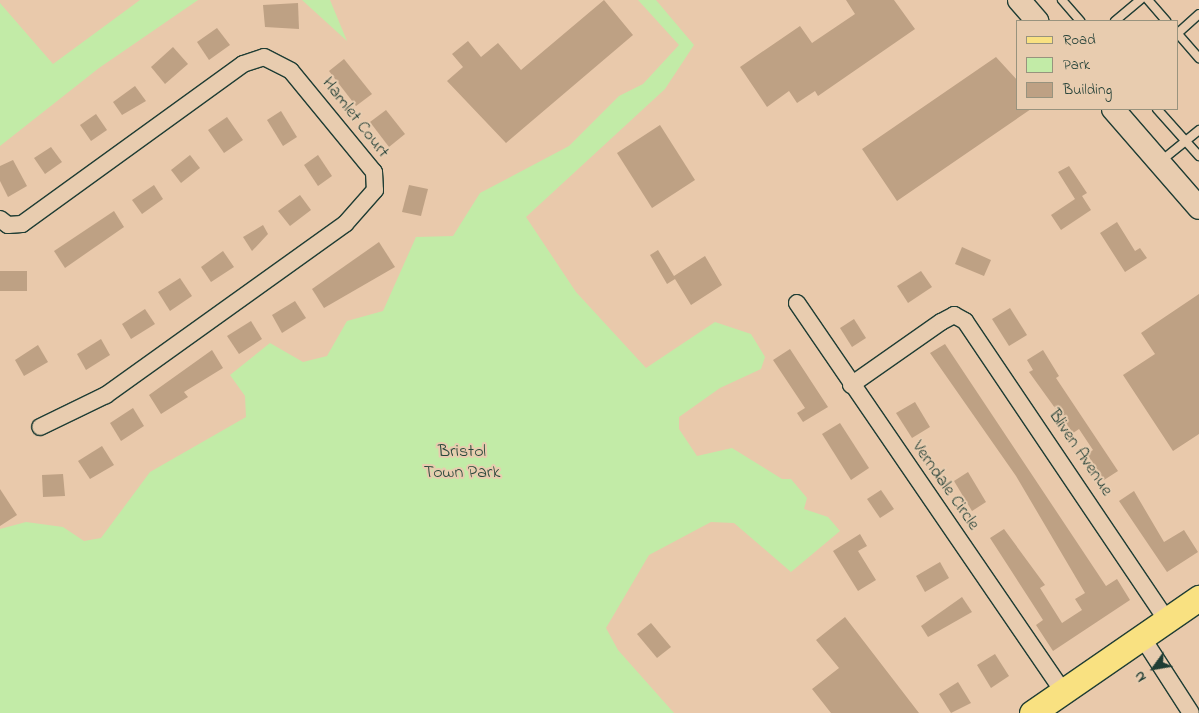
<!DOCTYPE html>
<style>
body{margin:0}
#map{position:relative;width:1199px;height:713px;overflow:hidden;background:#e9c9ab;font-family:"Indie Flower",sans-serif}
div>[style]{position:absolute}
.green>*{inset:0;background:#c2eba7}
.building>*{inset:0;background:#bea184}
.roads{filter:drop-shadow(1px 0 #1f3d34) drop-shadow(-1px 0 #1f3d34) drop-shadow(0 1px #1f3d34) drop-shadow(0 -1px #1f3d34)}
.lane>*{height:8px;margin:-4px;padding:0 4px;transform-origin:4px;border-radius:4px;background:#e8ccaf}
.street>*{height:16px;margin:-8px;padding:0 8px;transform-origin:8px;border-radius:8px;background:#e8ccaf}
.secondary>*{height:22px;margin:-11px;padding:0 11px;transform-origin:11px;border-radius:11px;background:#e8ccaf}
.primary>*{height:25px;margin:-12.5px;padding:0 12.5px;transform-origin:12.5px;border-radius:12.5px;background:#f9e181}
span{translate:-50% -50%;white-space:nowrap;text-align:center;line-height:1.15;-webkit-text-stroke:4px #e8ccaf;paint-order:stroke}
.street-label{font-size:18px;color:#1f3d34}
.park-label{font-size:18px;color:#27463a}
.legend{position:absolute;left:1016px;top:20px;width:162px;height:90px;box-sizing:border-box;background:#e8ccaf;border:1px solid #98937e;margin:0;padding:6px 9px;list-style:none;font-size:15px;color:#1f3d34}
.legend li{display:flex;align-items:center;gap:10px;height:25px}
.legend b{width:25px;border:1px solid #98937e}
.north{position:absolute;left:1129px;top:643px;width:50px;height:50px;-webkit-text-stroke:4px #e8ccaf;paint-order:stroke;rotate:238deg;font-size:14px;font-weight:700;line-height:20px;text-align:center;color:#1f3d34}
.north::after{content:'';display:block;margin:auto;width:18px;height:22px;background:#1f3d34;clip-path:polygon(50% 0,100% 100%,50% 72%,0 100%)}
</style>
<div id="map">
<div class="green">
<div style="clip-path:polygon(140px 0,198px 0,99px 68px,0 146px,0 3px,53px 64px)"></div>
<div style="clip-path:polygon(302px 0,330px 0,347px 41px)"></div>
<div style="clip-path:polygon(638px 0,656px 0,694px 45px,665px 89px,526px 217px,576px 292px,646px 368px,715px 322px,751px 334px,765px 357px,761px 369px,720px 388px,679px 417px,679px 429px,697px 456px,732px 448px,782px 479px,791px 479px,807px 498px,804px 509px,828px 517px,840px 531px,791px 572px,734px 523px,711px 522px,649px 555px,606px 628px,618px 650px,674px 713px,0 713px,0 529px,26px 522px,63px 527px,84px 541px,101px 538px,150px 472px,246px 417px,245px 396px,230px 375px,270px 343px,303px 362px,327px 356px,347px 321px,383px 311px,416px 237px,453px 236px,480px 193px,569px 146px,619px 96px,643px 84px,679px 45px)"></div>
</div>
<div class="building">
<div style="clip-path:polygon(604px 0,633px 35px,506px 143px,447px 81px,463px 67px,452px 54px,468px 41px,481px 57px,498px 43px,521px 70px)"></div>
<div style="clip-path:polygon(846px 0,894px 0,915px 29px,818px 96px,815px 91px,797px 103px,789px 91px,767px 107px,740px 67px,800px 26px,812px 43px,855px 14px)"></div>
<div style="clip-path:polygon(298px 3px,299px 29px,265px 27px,263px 5px)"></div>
<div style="clip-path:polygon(217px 28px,230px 45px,209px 60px,197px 42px)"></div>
<div style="clip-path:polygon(173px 47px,188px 64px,165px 84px,151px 67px)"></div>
<div style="clip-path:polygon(996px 57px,1018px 81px,1018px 109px,1031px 109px,897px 201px,862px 149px)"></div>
<div style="clip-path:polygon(344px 59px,372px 94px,356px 106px,329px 71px)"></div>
<div style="clip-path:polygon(135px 86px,146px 101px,122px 115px,113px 102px)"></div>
<div style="clip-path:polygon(386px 110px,405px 134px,389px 147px,370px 122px)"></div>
<div style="clip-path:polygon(281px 111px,297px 137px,283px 146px,267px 120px)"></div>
<div style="clip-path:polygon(96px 114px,107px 130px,91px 141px,80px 125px)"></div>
<div style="clip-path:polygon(227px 117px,243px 140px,224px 153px,208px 130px)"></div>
<div style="clip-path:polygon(660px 125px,695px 180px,652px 208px,617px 153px)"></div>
<div style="clip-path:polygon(51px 147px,62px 162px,45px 174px,34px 158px)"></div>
<div style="clip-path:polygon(190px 155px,200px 168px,181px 183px,171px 170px)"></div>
<div style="clip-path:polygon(318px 155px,332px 176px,318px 186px,304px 165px)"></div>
<div style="clip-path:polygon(13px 160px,27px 186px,8px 197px,0 181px,0 166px)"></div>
<div style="clip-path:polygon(1069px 166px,1087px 193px,1082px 196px,1091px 210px,1061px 230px,1051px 215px,1075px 199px,1058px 172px)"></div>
<div style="clip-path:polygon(154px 185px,163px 199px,142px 214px,132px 200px)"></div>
<div style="clip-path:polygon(409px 185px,428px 189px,421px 216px,402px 212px)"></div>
<div style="clip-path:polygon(300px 195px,311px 210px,290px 226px,278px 211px)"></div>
<div style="clip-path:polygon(114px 211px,124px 227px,65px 268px,54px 251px)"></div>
<div style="clip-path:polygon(1117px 222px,1135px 251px,1140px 248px,1147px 258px,1125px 272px,1100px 233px)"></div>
<div style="clip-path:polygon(263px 225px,268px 234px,252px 251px,243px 237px)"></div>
<div style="clip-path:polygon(379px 242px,395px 267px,324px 308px,312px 289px)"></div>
<div style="clip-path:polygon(962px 247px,991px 260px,984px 276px,955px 264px)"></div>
<div style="clip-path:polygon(658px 250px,674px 276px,705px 256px,722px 285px,691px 305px,675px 279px,667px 284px,650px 255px)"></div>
<div style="clip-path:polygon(223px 251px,234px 267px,211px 282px,201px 267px)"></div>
<div style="clip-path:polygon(0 271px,27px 271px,27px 291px,0 291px)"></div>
<div style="clip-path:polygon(921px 271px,932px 287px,908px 303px,897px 286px)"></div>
<div style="clip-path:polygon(180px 278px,192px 296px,170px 311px,158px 292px)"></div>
<div style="clip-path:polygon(1199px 294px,1199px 434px,1173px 451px,1123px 375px,1155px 354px,1141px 333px)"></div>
<div style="clip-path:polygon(295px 301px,306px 318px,282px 333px,272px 315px)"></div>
<div style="clip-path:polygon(1010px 308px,1027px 335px,1009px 346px,992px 319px)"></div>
<div style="clip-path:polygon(145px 309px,155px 324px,131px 339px,122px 324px)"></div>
<div style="clip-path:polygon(854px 319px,866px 338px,852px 347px,840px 328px)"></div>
<div style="clip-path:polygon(251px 321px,262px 339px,239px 354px,227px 336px)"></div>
<div style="clip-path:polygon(101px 339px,110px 355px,86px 370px,77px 354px)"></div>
<div style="clip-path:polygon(945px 344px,1106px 586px,1117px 579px,1130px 600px,1053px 651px,1036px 625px,1043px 620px,990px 538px,1004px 529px,1045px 585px,1040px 588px,1062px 623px,1082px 610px,1075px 599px,1085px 593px,1016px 476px,930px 353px)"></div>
<div style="clip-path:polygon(38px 345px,48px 362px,24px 376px,15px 360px)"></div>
<div style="clip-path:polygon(790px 349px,828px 407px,803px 422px,797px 413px,805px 408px,773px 360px)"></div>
<div style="clip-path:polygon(212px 350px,223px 368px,184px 392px,188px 397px,161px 414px,149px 395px)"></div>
<div style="clip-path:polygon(1043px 350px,1059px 376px,1056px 378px,1118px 471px,1104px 480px,1087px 454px,1093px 450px,1079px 429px,1073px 433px,1029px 372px,1033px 370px,1027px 360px)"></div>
<div style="clip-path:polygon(915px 402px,930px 427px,912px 438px,896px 413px)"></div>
<div style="clip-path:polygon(133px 408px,144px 426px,121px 441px,110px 423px)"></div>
<div style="clip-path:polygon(840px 423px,869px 468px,851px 480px,822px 434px)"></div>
<div style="clip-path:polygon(102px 446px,114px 465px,90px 479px,78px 461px)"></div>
<div style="clip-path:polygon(968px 472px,986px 502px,972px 511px,954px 481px)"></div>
<div style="clip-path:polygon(63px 474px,65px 496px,43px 497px,42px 475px)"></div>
<div style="clip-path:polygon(0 489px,17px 515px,0 526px)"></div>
<div style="clip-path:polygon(881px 490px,894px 509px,880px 518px,867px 499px)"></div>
<div style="clip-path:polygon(1134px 491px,1164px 542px,1184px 530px,1198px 552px,1167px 572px,1119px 501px)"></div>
<div style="clip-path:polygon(860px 534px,867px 546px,858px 551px,876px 580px,858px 591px,833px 551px)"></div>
<div style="clip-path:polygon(940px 562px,949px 578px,925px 592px,916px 576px)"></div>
<div style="clip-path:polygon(962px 597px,972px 612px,928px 637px,921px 626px)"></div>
<div style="clip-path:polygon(845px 617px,919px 713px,831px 713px,812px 689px,839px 668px,816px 640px)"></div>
<div style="clip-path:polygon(651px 623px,671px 647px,657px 658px,637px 634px)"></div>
<div style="clip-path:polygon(995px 654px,1009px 676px,991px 688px,977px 665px)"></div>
<div style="clip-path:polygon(958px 682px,971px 703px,951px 713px,939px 694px)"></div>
</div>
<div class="roads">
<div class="lane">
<div style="left:1062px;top:0;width:28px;rotate:49deg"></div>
<div style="left:1148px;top:0;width:28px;rotate:49deg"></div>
<div style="left:1115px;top:21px;width:33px;rotate:-40deg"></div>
<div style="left:1178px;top:33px;width:28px;rotate:-42deg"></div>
<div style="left:1178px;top:34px;width:32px;rotate:49deg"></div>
<div style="left:1157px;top:109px;width:63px;rotate:48.2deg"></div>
<div style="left:1161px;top:161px;width:49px;rotate:-39.2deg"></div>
</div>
<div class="street">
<div style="left:0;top:219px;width:10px;rotate:37deg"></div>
<div style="left:8px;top:225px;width:14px;rotate:-4deg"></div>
<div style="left:22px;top:224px;width:273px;rotate:-35.9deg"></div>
<div style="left:243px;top:64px;width:22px;rotate:-18deg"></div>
<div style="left:264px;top:57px;width:30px;rotate:27deg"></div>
<div style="left:291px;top:71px;width:131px;rotate:50.6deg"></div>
<div style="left:374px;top:172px;width:18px;rotate:87deg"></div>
<div style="left:375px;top:190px;width:45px;rotate:131.4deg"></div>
<div style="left:345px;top:224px;width:294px;rotate:144.4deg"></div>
<div style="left:106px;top:395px;width:73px;rotate:154.1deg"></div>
<div style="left:797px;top:303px;width:470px;rotate:55.6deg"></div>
<div style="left:851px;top:385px;width:110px;rotate:-35deg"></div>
<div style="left:941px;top:322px;width:15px;rotate:-28deg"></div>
<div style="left:954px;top:315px;width:13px;rotate:29deg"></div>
<div style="left:965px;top:321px;width:361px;rotate:56deg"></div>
<div style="left:1142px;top:637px;width:90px;rotate:57.2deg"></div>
</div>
<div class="secondary">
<div style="left:1019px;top:0;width:28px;rotate:49deg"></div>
<div style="left:1113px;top:109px;width:131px;rotate:49deg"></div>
</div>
<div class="primary">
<div style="left:1032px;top:713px;width:203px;rotate:-34.6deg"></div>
</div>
</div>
<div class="street-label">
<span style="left:355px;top:118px;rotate:52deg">Hamlet Court</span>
<span style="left:1080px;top:453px;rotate:56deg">Bliven Avenue</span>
<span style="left:945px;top:486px;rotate:55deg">Verndale Circle</span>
</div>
<div class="park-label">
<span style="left:462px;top:463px">Bristol<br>Town Park</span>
</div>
<ul class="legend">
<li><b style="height:6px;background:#f9e181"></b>Road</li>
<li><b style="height:14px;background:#c2eba7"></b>Park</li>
<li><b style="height:14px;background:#bea184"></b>Building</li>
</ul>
<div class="north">N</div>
</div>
